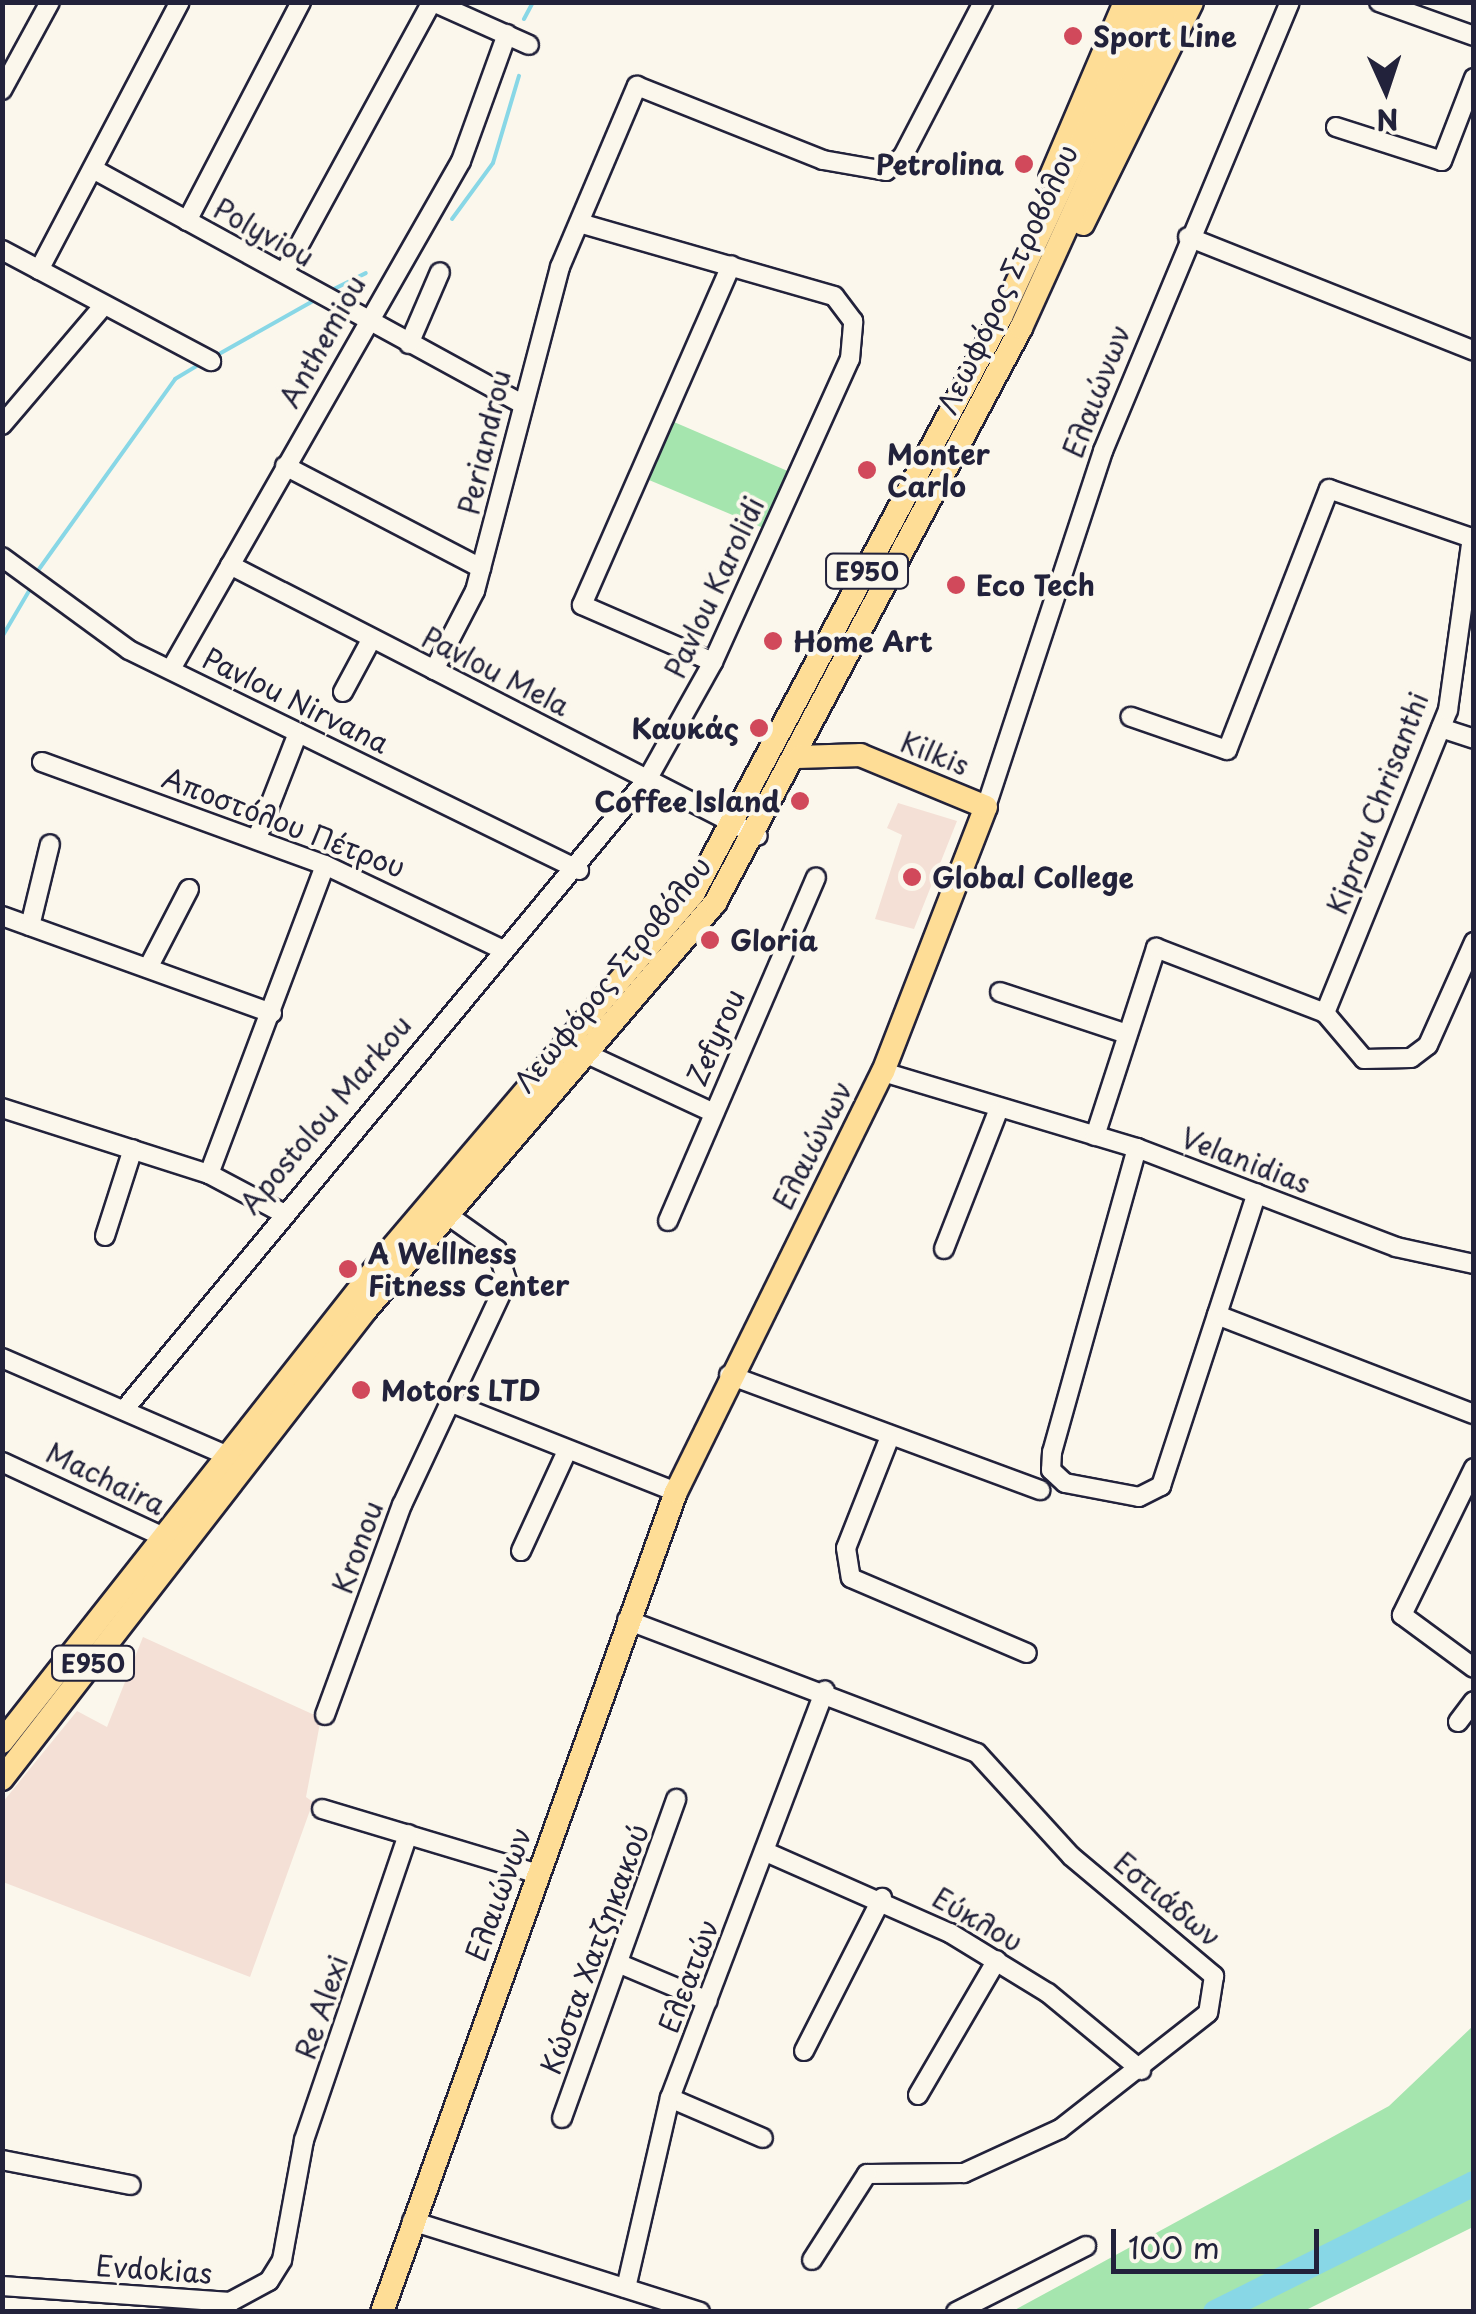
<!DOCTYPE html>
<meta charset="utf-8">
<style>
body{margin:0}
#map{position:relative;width:1476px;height:2314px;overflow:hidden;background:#fbf7ec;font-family:"Playpen Sans",sans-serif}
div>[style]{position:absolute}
.built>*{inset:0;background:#f4e0d6}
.green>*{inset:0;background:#a5e5ae}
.stream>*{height:4px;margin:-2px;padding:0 2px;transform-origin:2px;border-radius:2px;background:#88d7e6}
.river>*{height:25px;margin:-12.5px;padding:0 12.5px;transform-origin:12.5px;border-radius:12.5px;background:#88d7e6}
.roads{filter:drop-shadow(2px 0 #22223b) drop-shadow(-2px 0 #22223b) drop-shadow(0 2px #22223b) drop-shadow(0 -2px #22223b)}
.minor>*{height:18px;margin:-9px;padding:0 9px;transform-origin:9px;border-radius:9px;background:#fbf7ec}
.major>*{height:22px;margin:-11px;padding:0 11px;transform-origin:11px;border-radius:11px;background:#fedd96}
.dots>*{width:28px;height:28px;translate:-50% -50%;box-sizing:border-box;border:5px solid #fbf7ec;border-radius:50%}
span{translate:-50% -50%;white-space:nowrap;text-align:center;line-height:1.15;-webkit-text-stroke:8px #fbf7ec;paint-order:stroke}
.shield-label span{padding:2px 8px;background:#fbf7ec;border:2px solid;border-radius:8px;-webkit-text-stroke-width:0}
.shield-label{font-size:25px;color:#22223b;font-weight:700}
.poi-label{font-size:28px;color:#22223b;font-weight:700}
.left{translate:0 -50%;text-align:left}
.right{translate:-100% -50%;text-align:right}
.street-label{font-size:28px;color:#22223b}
.frame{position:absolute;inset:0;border:5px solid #22223b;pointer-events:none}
.north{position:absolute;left:1336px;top:40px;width:100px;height:100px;-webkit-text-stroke:8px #fbf7ec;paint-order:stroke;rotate:177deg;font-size:28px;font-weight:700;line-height:40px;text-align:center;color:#22223b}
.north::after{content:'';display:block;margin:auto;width:35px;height:45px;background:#22223b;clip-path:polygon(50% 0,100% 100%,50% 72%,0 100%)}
.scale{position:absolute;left:1111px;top:2229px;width:208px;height:45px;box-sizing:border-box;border:5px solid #22223b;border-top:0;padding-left:12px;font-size:30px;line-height:35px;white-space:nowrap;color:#22223b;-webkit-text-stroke:8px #fbf7ec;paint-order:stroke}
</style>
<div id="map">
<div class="built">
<div style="clip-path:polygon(898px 803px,957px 821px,914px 929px,875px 919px,902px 835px,887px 828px)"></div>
<div style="clip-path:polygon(143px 1637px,321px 1718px,306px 1797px,313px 1802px,250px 1977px,3px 1882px,2px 1803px,77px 1711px,107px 1727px)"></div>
</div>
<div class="green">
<div style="clip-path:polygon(674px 422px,790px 472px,766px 529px,649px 480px)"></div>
<div style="clip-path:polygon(1473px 2026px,1473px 2227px,1304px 2311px,1013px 2311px,1389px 2106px)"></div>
</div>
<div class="stream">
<div style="left:524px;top:19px;width:19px;rotate:-62deg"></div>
<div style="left:452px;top:219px;width:69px;rotate:-53.8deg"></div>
<div style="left:493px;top:163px;width:91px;rotate:-73.4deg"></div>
<div style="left:330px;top:291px;width:40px;rotate:-26.6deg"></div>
<div style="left:219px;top:354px;width:108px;rotate:-29.4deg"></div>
<div style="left:37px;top:572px;width:237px;rotate:-54.4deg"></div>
<div style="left:175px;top:379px;width:26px;rotate:-31deg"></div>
<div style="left:2px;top:637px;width:53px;rotate:-59.6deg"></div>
</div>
<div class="river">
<div style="left:1215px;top:2312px;width:289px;rotate:-26.5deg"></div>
</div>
<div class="roads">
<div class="minor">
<div style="left:433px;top:2px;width:105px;rotate:24.1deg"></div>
<div style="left:1379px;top:2px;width:101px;rotate:19.7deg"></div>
<div style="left:2px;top:90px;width:100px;rotate:-61.4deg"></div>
<div style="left:1336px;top:127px;width:111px;rotate:17.8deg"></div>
<div style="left:1442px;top:161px;width:89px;rotate:-68.9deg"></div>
<div style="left:93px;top:169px;width:486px;rotate:28.7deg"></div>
<div style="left:187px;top:221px;width:247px;rotate:-62.5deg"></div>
<div style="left:1188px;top:237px;width:308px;rotate:21.7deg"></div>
<div style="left:2px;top:250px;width:237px;rotate:28deg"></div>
<div style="left:39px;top:270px;width:303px;rotate:-62.3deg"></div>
<div style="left:284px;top:273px;width:309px;rotate:-61.4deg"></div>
<div style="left:409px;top:344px;width:78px;rotate:-66.7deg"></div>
<div style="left:2px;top:425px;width:157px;rotate:-49.6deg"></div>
<div style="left:285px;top:466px;width:221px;rotate:27.5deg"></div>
<div style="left:2px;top:557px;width:157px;rotate:36.2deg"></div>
<div style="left:129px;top:650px;width:501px;rotate:26.05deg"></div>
<div style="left:230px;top:565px;width:593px;rotate:27.17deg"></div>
<div style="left:713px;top:662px;width:143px;rotate:-156.5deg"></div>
<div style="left:582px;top:605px;width:371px;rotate:-66.3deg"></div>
<div style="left:171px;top:669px;width:585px;rotate:-60.28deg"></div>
<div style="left:461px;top:161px;width:135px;rotate:-70.1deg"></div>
<div style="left:434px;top:670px;width:89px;rotate:-62.6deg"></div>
<div style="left:475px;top:591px;width:335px;rotate:-75.3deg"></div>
<div style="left:560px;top:267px;width:197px;rotate:-67deg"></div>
<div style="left:637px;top:86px;width:200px;rotate:21.7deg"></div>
<div style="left:823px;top:160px;width:64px;rotate:9.9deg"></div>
<div style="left:886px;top:171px;width:23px;rotate:-41deg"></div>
<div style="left:903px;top:156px;width:174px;rotate:-62.5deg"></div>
<div style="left:343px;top:692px;width:59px;rotate:-61.7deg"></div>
<div style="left:1441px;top:728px;width:35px;rotate:18deg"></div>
<div style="left:42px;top:762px;width:301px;rotate:20deg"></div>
<div style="left:325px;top:865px;width:193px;rotate:25.5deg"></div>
<div style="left:986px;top:807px;width:375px;rotate:-71.8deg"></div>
<div style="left:1103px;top:451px;width:486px;rotate:-67.4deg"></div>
<div style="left:257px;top:838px;width:113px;rotate:-68.7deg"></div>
<div style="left:2px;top:916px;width:287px;rotate:19.8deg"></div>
<div style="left:30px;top:926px;width:84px;rotate:-76.3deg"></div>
<div style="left:148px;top:968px;width:89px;rotate:-62.6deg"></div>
<div style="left:1000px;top:992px;width:134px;rotate:18.3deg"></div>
<div style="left:1325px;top:1013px;width:60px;rotate:49.7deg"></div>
<div style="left:1364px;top:1059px;width:47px;rotate:-1.2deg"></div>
<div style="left:1411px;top:1058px;width:21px;rotate:-37deg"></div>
<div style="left:1428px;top:1045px;width:113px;rotate:-65.9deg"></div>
<div style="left:576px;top:1049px;width:150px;rotate:24.9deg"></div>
<div style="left:883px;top:1072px;width:265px;rotate:16.7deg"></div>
<div style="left:1137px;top:1148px;width:277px;rotate:20.9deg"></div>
<div style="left:1396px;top:1247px;width:80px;rotate:12.3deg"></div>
<div style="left:2px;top:1108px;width:217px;rotate:17.7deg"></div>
<div style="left:209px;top:1174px;width:79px;rotate:27.9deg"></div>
<div style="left:1095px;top:1136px;width:198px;rotate:-72deg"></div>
<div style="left:1156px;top:948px;width:181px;rotate:21deg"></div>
<div style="left:1325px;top:1013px;width:327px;rotate:-67.9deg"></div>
<div style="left:1448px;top:710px;width:174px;rotate:-82.1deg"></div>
<div style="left:1472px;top:538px;width:151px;rotate:-161.1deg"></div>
<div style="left:1329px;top:489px;width:280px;rotate:111.3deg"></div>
<div style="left:1227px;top:750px;width:102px;rotate:-161deg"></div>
<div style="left:1137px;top:1148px;width:316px;rotate:105.6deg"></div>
<div style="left:1052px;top:1452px;width:18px;rotate:93deg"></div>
<div style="left:1051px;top:1470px;width:19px;rotate:43deg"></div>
<div style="left:1065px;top:1483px;width:75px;rotate:10.7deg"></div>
<div style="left:1139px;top:1497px;width:25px;rotate:-27deg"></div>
<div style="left:1161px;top:1486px;width:308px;rotate:-71.9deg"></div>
<div style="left:209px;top:1174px;width:330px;rotate:-69.4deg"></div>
<div style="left:668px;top:1221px;width:374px;rotate:-66.7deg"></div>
<div style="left:105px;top:1236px;width:91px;rotate:-72.2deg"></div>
<div style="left:944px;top:1249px;width:148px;rotate:-68.6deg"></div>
<div style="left:1217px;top:1315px;width:275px;rotate:21.1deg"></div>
<div style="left:2px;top:1358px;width:244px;rotate:23.4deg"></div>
<div style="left:729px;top:1375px;width:332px;rotate:20.3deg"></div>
<div style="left:449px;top:1402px;width:244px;rotate:21.6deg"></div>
<div style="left:128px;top:1405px;width:815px;rotate:-50.33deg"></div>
<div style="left:648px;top:778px;width:133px;rotate:-60.7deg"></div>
<div style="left:713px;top:662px;width:333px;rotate:-65.7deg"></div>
<div style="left:850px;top:359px;width:38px;rotate:-85deg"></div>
<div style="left:853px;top:321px;width:31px;rotate:-127deg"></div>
<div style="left:834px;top:296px;width:264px;rotate:-164deg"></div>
<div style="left:889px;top:1439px;width:117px;rotate:111.5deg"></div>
<div style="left:846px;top:1548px;width:30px;rotate:81deg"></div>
<div style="left:851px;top:1578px;width:191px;rotate:23.1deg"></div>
<div style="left:2px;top:1462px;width:190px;rotate:24.9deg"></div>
<div style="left:1474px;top:1468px;width:164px;rotate:116.1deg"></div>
<div style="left:1402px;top:1615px;width:89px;rotate:36.4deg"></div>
<div style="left:521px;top:1551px;width:110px;rotate:-65.3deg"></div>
<div style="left:627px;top:1620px;width:374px;rotate:20.8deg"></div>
<div style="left:977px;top:1753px;width:139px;rotate:47.6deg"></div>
<div style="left:1071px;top:1856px;width:187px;rotate:40deg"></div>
<div style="left:1214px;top:1976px;width:37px;rotate:99deg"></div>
<div style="left:1208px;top:2013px;width:188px;rotate:141.9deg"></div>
<div style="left:1060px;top:2129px;width:106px;rotate:155.4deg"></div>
<div style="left:964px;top:2173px;width:97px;rotate:179.4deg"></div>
<div style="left:867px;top:2174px;width:102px;rotate:122.6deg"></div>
<div style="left:325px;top:1715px;width:224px;rotate:-69.9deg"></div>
<div style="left:402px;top:1505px;width:247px;rotate:-64.9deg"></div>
<div style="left:507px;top:1281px;width:33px;rotate:-108deg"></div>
<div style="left:497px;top:1250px;width:59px;rotate:-144.7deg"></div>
<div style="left:1458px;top:1722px;width:26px;rotate:-53deg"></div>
<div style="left:322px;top:1809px;width:226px;rotate:16.7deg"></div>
<div style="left:766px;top:1852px;width:201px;rotate:23.8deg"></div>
<div style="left:950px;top:1933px;width:115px;rotate:31.5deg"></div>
<div style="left:1048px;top:1993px;width:121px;rotate:39.6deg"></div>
<div style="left:620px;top:1964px;width:95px;rotate:22.8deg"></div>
<div style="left:804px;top:2051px;width:172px;rotate:-63deg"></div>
<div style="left:918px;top:2095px;width:156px;rotate:-59.7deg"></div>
<div style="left:670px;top:2098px;width:101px;rotate:23.3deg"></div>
<div style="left:562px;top:2118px;width:339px;rotate:-70.3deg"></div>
<div style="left:2px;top:2160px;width:131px;rotate:11deg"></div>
<div style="left:412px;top:2221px;width:302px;rotate:17.5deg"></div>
<div style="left:2px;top:2286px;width:229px;rotate:4deg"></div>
<div style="left:230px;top:2302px;width:44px;rotate:-28.3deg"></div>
<div style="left:269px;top:2281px;width:25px;rotate:-58deg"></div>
<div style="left:282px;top:2260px;width:122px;rotate:-79.6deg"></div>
<div style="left:304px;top:2140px;width:323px;rotate:-71.2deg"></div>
<div style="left:626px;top:2288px;width:195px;rotate:-77deg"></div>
<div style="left:670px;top:2098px;width:436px;rotate:-69.2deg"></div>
<div style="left:956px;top:2312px;width:146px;rotate:-26.9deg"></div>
</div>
<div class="major">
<div style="left:1050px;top:178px;width:191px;rotate:-66.9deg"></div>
<div style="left:1083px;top:224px;width:247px;rotate:-63.8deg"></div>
<div style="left:2px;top:1742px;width:620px;rotate:-51.74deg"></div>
<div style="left:386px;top:1255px;width:474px;rotate:-49.6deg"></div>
<div style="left:693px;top:894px;width:654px;rotate:-61.91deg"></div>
<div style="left:1001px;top:317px;width:347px;rotate:-65.1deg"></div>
<div style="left:2px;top:1779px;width:592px;rotate:-52.2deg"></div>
<div style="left:365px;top:1311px;width:538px;rotate:-49.38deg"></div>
<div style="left:715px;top:903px;width:651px;rotate:-61.98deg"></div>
<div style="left:1021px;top:328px;width:358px;rotate:-65.6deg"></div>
<div style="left:382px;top:2312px;width:871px;rotate:-70.28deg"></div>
<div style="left:676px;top:1492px;width:468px;rotate:-63.8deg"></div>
<div style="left:883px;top:1072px;width:284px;rotate:-68.8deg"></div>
<div style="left:986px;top:807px;width:136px;rotate:-157.6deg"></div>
<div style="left:860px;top:755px;width:60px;rotate:178.1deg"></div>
</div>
</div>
<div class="dots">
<div style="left:1073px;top:36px;background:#d1495b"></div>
<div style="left:1024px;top:164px;background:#d1495b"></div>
<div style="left:867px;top:470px;background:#d1495b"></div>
<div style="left:956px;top:585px;background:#d1495b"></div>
<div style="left:773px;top:641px;background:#d1495b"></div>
<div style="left:759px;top:728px;background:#d1495b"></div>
<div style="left:800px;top:801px;background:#d1495b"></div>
<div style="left:912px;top:877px;background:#d1495b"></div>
<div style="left:710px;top:940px;background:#d1495b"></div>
<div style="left:348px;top:1269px;background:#d1495b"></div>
<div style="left:361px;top:1390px;background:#d1495b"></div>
</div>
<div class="shield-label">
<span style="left:867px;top:571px">E950</span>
<span style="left:93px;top:1663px">E950</span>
</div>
<div class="poi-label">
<span class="left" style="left:1093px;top:36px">Sport Line</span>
<span class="right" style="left:1004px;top:164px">Petrolina</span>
<span class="left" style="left:887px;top:470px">Monter<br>Carlo</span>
<span class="left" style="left:976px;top:585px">Eco Tech</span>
<span class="left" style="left:793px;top:641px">Home Art</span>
<span class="right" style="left:739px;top:728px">Καυκάς</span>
<span class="right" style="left:780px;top:801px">Coffee Island</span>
<span class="left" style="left:932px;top:877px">Global College</span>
<span class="left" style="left:730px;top:940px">Gloria</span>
<span class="left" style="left:368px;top:1269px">A Wellness<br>Fitness Center</span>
<span class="left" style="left:381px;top:1390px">Motors LTD</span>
</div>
<div class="street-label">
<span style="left:264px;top:232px;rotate:29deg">Polyviou</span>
<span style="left:1007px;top:279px;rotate:-65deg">Λεωφόρος Στροβόλου</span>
<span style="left:322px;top:341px;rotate:-61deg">Anthemiou</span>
<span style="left:1096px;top:391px;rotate:-69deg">Ελαιώνων</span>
<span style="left:484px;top:442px;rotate:-77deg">Periandrou</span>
<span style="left:714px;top:587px;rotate:-65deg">Pavlou Karolidi</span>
<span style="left:496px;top:671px;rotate:27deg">Pavlou Mela</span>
<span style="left:296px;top:700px;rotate:26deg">Pavlou Nirvana</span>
<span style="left:935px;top:753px;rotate:22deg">Kilkis</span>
<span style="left:1377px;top:803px;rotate:-69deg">Kiprou Chrisanthi</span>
<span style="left:284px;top:822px;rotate:21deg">Αποστόλου Πέτρου</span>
<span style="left:612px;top:974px;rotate:-51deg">Λεωφόρος Στροβόλου</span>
<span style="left:715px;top:1037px;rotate:-66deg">Zefyrou</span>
<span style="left:325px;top:1114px;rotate:-50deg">Apostolou Markou</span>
<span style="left:812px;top:1145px;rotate:-63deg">Ελαιώνων</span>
<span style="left:1246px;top:1160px;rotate:21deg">Velanidias</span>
<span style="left:106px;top:1478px;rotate:26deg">Machaira</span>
<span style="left:357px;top:1547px;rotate:-70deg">Kronou</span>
<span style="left:498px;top:1894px;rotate:-70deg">Ελαιώνων</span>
<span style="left:1168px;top:1899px;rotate:40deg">Εστιάδων</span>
<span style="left:978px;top:1919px;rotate:30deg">Εύκλου</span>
<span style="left:594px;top:1949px;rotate:-70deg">Κώστα Χατζηκακού</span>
<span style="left:688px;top:1976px;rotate:-69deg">Ελεατών</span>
<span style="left:321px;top:2007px;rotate:-71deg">Re Alexi</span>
<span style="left:154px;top:2269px;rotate:4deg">Evdokias</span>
</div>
<div class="frame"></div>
<div class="north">N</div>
<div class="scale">100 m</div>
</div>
